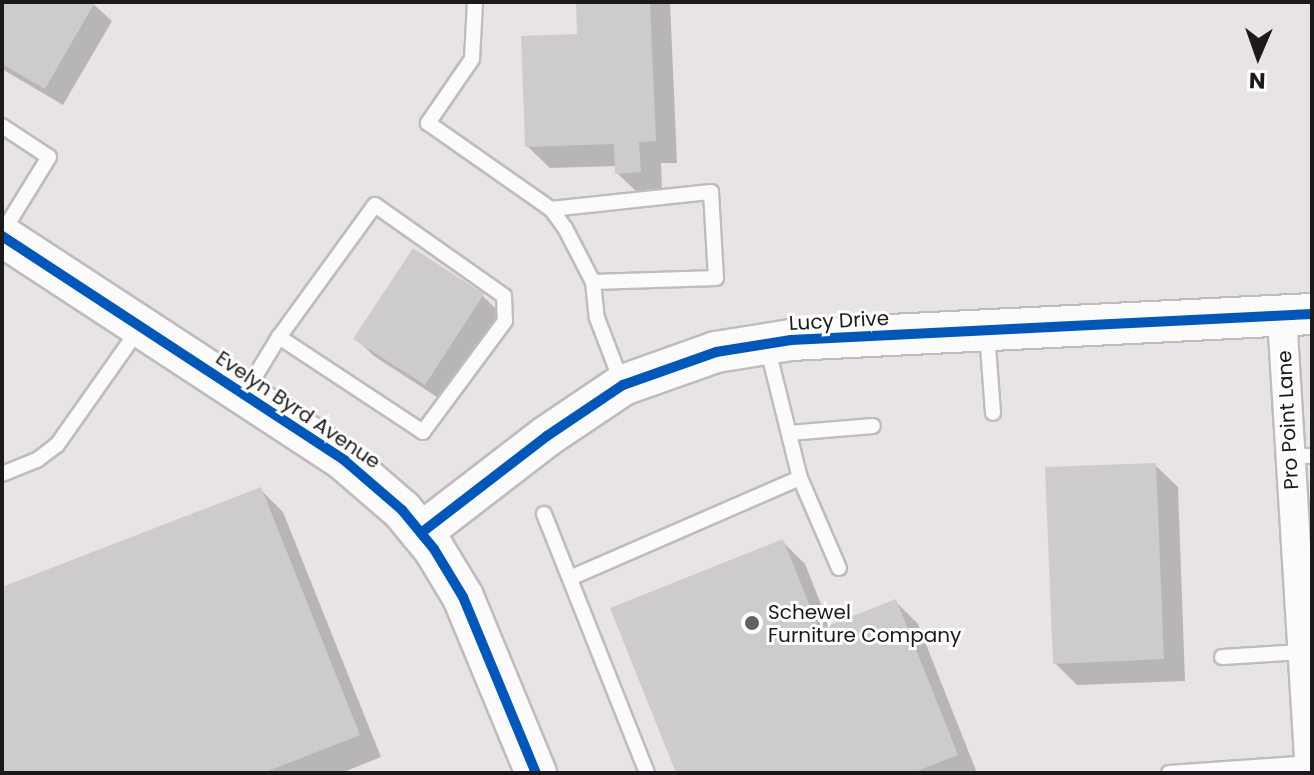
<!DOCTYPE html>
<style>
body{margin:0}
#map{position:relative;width:1314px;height:775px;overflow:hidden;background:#e7e3e7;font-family:Poppins,sans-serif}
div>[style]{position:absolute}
.shadow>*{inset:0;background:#0003}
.building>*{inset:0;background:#cecbcf}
.roads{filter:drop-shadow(2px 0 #bfbcbf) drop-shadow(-2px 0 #bfbcbf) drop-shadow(0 2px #bfbcbf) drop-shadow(0 -2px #bfbcbf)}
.lane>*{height:14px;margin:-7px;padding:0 7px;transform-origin:7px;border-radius:7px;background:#fbfbfb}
.street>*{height:28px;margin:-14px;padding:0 14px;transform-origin:14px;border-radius:14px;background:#fbfbfb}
.secondary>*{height:40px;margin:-20px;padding:0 20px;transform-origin:20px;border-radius:20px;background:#fbfbfb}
.cycleway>*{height:10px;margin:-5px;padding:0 5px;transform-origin:5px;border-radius:5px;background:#0057b8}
.dots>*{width:22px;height:22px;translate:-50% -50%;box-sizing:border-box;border:4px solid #fff;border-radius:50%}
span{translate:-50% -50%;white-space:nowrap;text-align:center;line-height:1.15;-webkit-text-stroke:6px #fff;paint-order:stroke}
.street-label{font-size:20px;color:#1b191b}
.poi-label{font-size:20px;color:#1b191b}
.left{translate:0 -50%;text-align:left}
.frame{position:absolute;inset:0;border:4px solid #1b191b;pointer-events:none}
.north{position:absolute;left:1218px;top:16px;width:80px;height:80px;-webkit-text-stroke:6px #fff;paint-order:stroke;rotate:182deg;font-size:22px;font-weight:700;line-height:32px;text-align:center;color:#1b191b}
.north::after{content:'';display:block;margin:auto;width:28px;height:36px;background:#1b191b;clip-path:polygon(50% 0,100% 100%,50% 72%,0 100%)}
</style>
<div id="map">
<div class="shadow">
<div style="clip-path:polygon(2px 2px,91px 2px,112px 21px,63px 105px,2px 69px)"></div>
<div style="clip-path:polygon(577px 2px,670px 2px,677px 163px,661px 163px,662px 194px,640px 195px,617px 173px,617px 166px,550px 168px,527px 146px,579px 35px)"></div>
<div style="clip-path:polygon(483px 296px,500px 313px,443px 401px,374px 356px,356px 339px)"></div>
<div style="clip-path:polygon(1155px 465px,1178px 487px,1185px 681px,1077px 685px,1055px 663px)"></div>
<div style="clip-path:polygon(260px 489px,283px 512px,381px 757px,341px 773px,2px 773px,2px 590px)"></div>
<div style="clip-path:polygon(782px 541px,805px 564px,830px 627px,895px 601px,918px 624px,977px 773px,679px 773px)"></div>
</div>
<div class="building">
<div style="clip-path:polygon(2px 2px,95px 2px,45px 89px,2px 64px)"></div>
<div style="clip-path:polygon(576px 2px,650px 2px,656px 141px,639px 142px,641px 172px,615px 174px,614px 144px,525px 147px,521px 36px,577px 34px)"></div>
<div style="clip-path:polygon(413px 248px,484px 294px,425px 385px,353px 339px)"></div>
<div style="clip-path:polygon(1156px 463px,1164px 659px,1053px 664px,1045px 467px)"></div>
<div style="clip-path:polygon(261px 487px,360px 735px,263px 773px,2px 773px,2px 587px)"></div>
<div style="clip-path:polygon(783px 539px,819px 629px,896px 599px,958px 755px,912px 773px,676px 773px,610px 608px)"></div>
</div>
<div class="roads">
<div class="lane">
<div style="left:475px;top:2px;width:57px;rotate:93deg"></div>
<div style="left:472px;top:59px;width:78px;rotate:124.5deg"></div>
<div style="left:428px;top:123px;width:150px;rotate:35deg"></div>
<div style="left:2px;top:126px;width:56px;rotate:33.4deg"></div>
<div style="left:49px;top:157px;width:89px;rotate:121.7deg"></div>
<div style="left:593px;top:282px;width:61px;rotate:-117.4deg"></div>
<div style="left:565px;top:228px;width:24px;rotate:-126deg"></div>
<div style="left:551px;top:209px;width:161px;rotate:-6.1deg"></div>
<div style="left:711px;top:192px;width:86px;rotate:86.7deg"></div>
<div style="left:716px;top:278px;width:123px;rotate:178.1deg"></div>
<div style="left:593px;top:282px;width:36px;rotate:84deg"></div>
<div style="left:597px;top:318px;width:67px;rotate:69.1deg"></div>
<div style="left:987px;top:333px;width:80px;rotate:85.7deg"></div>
<div style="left:767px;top:346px;width:136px;rotate:76deg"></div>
<div style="left:246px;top:391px;width:63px;rotate:-58.6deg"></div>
<div style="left:279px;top:337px;width:163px;rotate:-54deg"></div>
<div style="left:375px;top:205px;width:158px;rotate:35.2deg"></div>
<div style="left:504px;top:296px;width:25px;rotate:88deg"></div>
<div style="left:505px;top:321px;width:138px;rotate:126.5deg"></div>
<div style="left:423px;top:432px;width:173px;rotate:-146.6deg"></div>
<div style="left:789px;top:433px;width:84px;rotate:-4.8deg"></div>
<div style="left:1290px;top:455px;width:22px;rotate:3deg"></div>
<div style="left:2px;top:474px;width:38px;rotate:-22deg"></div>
<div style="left:37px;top:460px;width:25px;rotate:-37deg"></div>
<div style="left:57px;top:445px;width:141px;rotate:-54.8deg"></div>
<div style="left:544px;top:514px;width:279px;rotate:68.3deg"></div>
<div style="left:570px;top:578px;width:251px;rotate:-23.5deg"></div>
<div style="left:800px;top:478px;width:98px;rotate:66.6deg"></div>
<div style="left:1222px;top:657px;width:80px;rotate:-3.6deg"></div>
<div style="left:1169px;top:773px;width:143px;rotate:-4deg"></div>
</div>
<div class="street">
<div style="left:1282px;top:316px;width:448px;rotate:86.5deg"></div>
</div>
<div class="secondary">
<div style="left:2px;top:236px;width:409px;rotate:33.2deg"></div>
<div style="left:344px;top:460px;width:77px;rotate:40.8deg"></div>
<div style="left:402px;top:510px;width:50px;rotate:50.6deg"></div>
<div style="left:434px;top:549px;width:56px;rotate:58.9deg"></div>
<div style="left:463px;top:597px;width:191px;rotate:67.5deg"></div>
<div style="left:421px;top:533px;width:159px;rotate:-37.6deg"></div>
<div style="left:547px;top:436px;width:92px;rotate:-33.9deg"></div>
<div style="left:623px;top:385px;width:99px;rotate:-19.5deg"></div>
<div style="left:716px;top:352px;width:76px;rotate:-9.1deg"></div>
<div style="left:791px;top:340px;width:522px;rotate:-2.86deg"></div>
</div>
</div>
<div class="cycleway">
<div style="left:2px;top:236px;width:409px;rotate:33.2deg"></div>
<div style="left:344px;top:460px;width:77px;rotate:40.8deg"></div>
<div style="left:402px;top:510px;width:50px;rotate:50.6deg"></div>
<div style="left:434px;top:549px;width:56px;rotate:58.9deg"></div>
<div style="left:463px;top:597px;width:191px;rotate:67.5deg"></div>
<div style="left:421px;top:533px;width:159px;rotate:-37.6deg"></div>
<div style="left:547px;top:436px;width:92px;rotate:-33.9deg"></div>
<div style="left:623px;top:385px;width:99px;rotate:-19.5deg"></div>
<div style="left:716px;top:352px;width:76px;rotate:-9.1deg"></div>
<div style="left:791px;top:340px;width:522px;rotate:-2.86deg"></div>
</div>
<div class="dots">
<div style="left:752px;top:623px;background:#626062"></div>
</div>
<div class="street-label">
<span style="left:839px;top:321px;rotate:-3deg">Lucy Drive</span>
<span style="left:298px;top:410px;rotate:34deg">Evelyn Byrd Avenue</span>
<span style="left:1288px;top:420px;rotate:-93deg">Pro Point Lane</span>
</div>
<div class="poi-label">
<span class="left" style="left:768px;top:624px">Schewel<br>Furniture Company</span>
</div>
<div class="frame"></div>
<div class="north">N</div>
</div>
